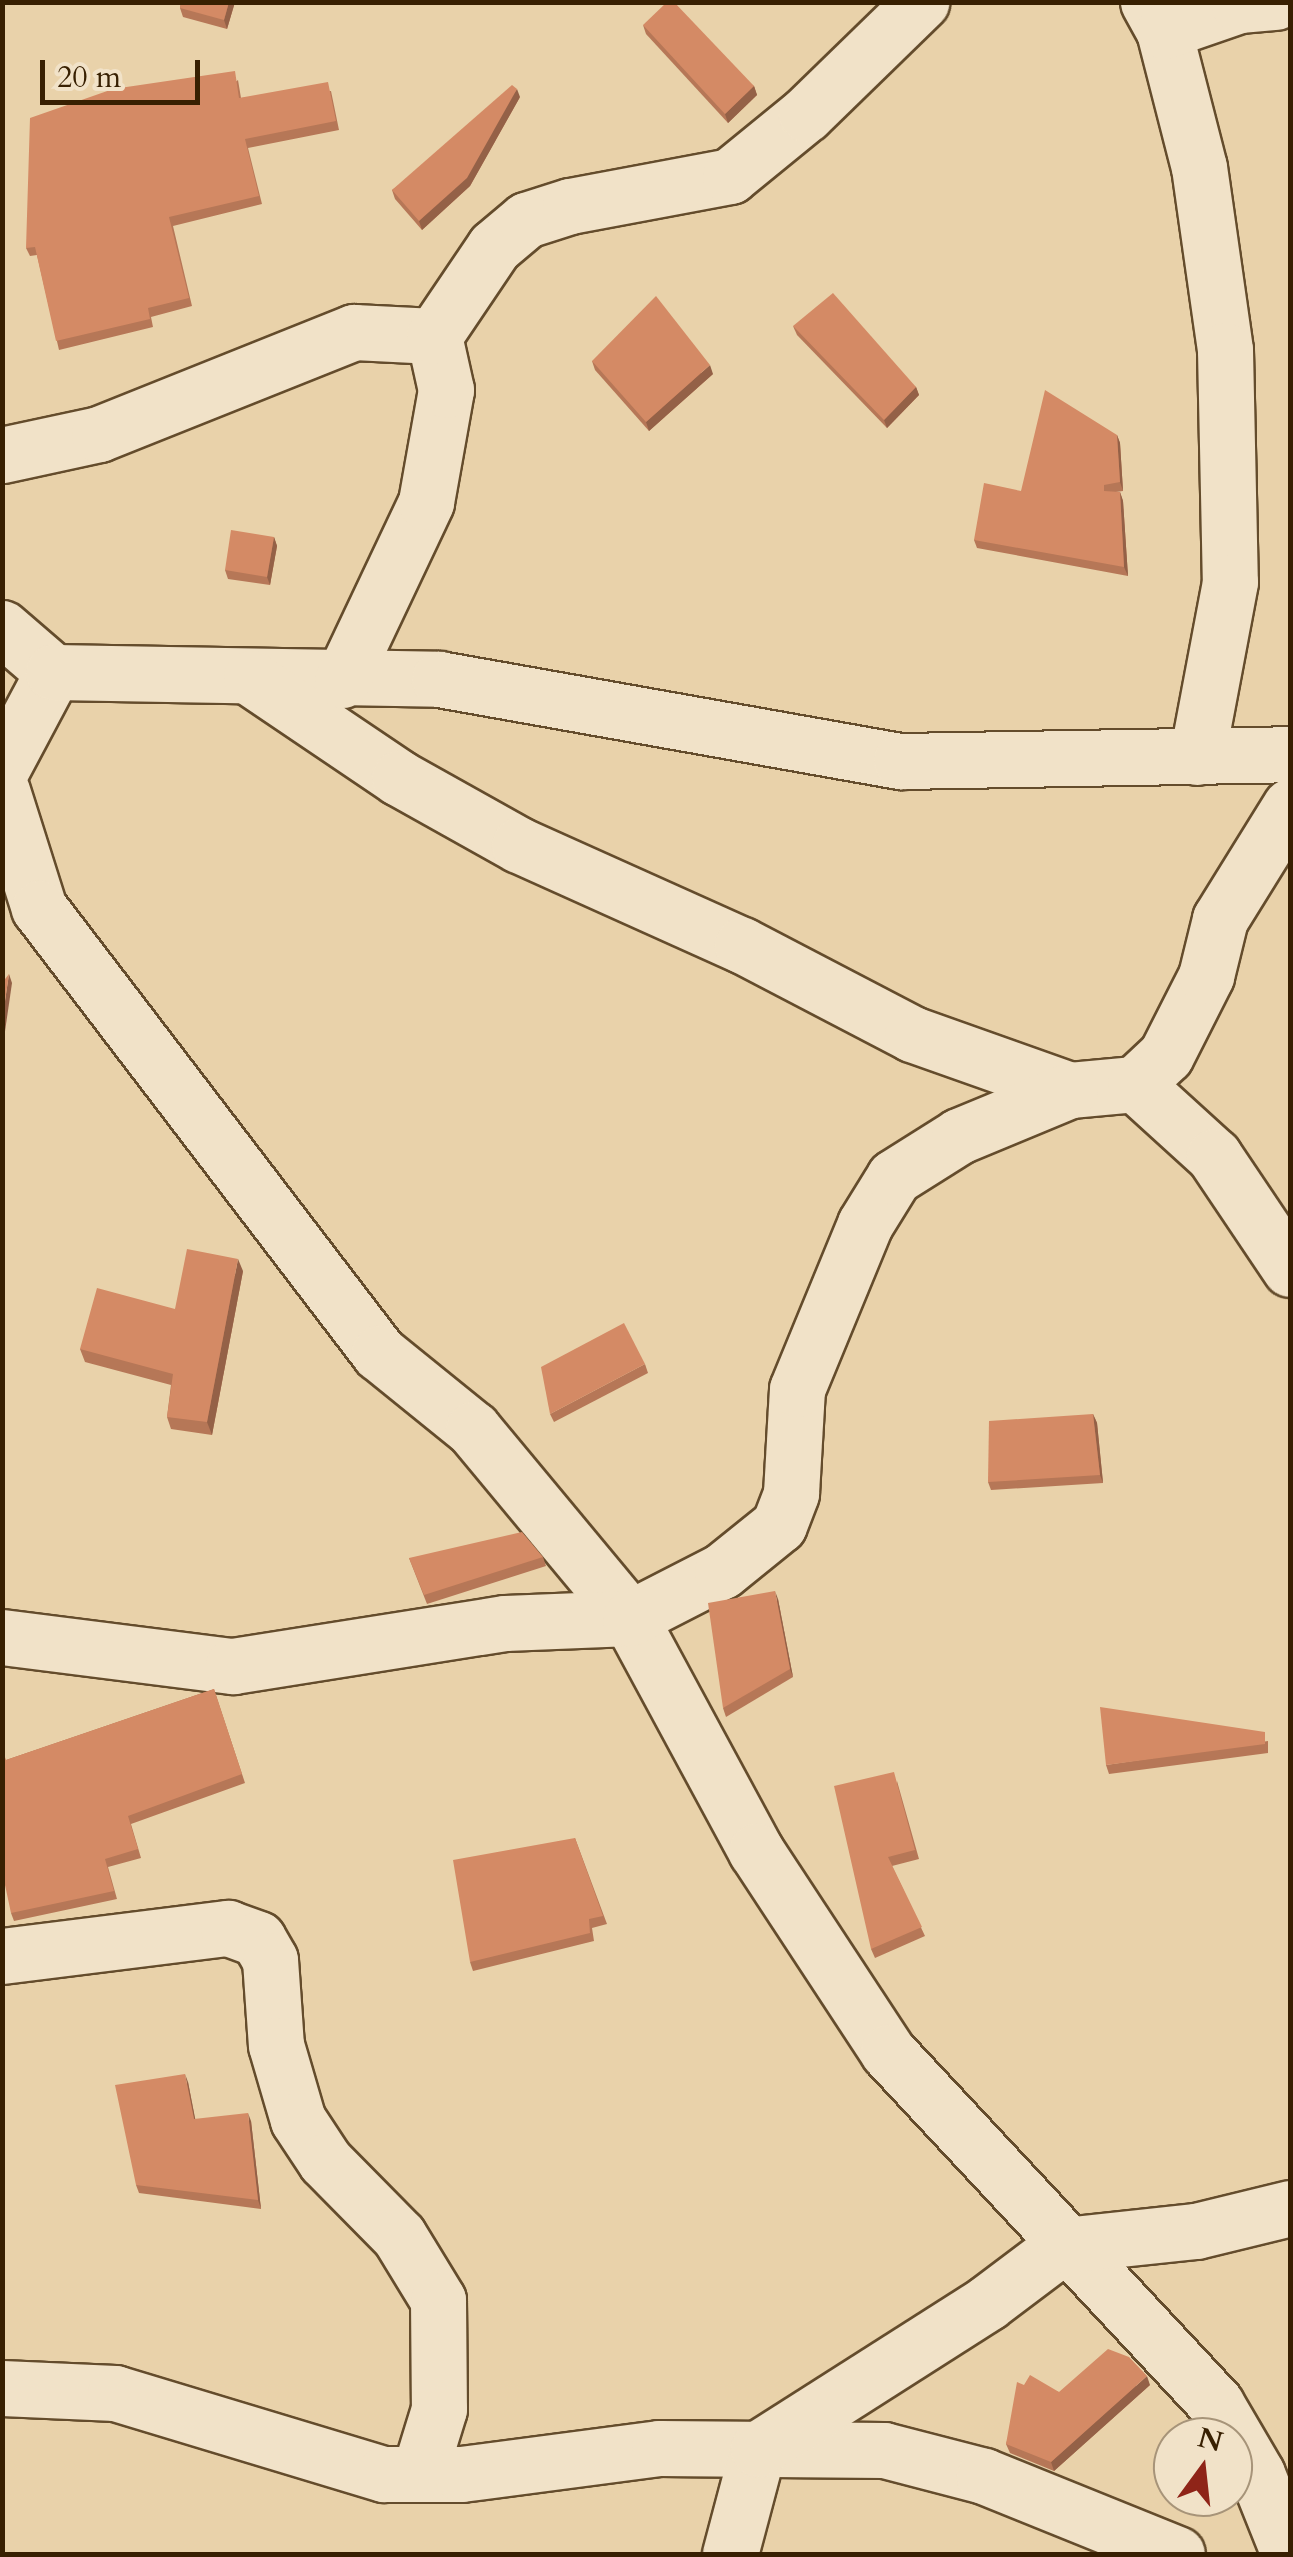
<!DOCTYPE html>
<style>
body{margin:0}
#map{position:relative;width:1293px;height:2557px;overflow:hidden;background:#e9d2aa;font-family:Cardo,serif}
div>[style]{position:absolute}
.roads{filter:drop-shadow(2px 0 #644c2c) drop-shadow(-2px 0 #644c2c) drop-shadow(0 2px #644c2c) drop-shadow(0 -2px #644c2c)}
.minor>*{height:55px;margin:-27.5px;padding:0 27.5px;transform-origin:27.5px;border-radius:27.5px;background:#f1e2c8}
.wall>*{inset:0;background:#b67757}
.shaded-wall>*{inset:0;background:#946147}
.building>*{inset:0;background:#d48a65}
span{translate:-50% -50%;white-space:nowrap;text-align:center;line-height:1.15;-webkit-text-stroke:9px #f1e2c8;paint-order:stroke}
.frame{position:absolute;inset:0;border:5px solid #382002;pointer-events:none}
.north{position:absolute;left:1153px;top:2417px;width:100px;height:100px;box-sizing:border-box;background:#f1e2c8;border:2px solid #a79479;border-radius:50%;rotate:15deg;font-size:28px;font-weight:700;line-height:40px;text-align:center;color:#382002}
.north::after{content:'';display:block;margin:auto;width:35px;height:45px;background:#8f2418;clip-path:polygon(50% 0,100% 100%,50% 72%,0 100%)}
.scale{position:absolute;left:40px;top:60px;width:160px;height:45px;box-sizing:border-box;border:5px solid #382002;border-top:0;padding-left:12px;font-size:30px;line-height:35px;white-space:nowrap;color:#382002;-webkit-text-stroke:8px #f1e2c8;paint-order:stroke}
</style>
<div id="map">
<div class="roads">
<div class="minor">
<div style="left:1148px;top:2px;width:33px;rotate:61deg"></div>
<div style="left:1164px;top:31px;width:140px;rotate:75.6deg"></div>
<div style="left:1199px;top:167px;width:185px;rotate:81.9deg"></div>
<div style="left:1225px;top:350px;width:232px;rotate:88.8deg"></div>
<div style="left:1230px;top:582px;width:178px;rotate:100.7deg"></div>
<div style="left:1164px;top:31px;width:79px;rotate:-19.1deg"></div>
<div style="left:1239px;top:5px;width:37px;rotate:-5deg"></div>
<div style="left:2px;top:455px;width:99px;rotate:-12.2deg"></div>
<div style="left:99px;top:434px;width:275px;rotate:-21.8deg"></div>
<div style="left:354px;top:332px;width:80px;rotate:2.9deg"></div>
<div style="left:2px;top:628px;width:67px;rotate:40.8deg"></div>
<div style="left:53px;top:672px;width:109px;rotate:118deg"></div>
<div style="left:53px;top:672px;width:386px;rotate:1deg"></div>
<div style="left:439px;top:679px;width:469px;rotate:10.1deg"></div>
<div style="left:901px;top:761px;width:389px;rotate:-1deg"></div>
<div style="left:251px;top:678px;width:179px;rotate:34deg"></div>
<div style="left:399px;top:778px;width:137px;rotate:29.2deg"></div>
<div style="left:519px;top:845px;width:244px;rotate:24.2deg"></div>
<div style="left:742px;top:945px;width:192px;rotate:27.6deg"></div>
<div style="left:912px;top:1034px;width:168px;rotate:19.5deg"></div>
<div style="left:1070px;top:1090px;width:65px;rotate:-5.3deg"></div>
<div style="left:1135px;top:1084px;width:42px;rotate:-43.1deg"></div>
<div style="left:1166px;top:1055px;width:89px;rotate:-63.1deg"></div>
<div style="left:1206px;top:976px;width:59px;rotate:-76.2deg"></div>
<div style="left:1220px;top:919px;width:133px;rotate:-58.2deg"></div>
<div style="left:342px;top:680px;width:197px;rotate:-64.7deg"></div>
<div style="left:426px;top:502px;width:114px;rotate:-79.9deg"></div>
<div style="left:446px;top:390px;width:55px;rotate:-102.5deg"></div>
<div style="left:434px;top:336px;width:107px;rotate:-56deg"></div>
<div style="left:494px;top:247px;width:42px;rotate:-40.2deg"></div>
<div style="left:526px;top:220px;width:46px;rotate:-17.7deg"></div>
<div style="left:570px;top:206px;width:163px;rotate:-10.6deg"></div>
<div style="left:730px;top:176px;width:98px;rotate:-39.2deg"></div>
<div style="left:806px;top:114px;width:161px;rotate:-44.2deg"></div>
<div style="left:2px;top:791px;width:123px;rotate:72.5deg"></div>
<div style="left:39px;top:908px;width:560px;rotate:52.62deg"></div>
<div style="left:379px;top:1353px;width:121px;rotate:39deg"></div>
<div style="left:473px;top:1429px;width:246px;rotate:50.3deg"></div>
<div style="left:630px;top:1618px;width:265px;rotate:61.6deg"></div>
<div style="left:756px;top:1851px;width:240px;rotate:56.7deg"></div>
<div style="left:888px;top:2052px;width:481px;rotate:47deg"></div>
<div style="left:1216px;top:2404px;width:81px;rotate:59.6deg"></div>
<div style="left:1257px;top:2474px;width:86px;rotate:68.2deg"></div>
<div style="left:1135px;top:1084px;width:107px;rotate:42.3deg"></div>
<div style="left:1214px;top:1156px;width:136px;rotate:56.1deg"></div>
<div style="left:2px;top:1637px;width:233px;rotate:7.2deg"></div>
<div style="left:233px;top:1666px;width:275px;rotate:-9deg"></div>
<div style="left:505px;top:1623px;width:125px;rotate:-2.3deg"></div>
<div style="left:630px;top:1618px;width:103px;rotate:-27.1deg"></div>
<div style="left:722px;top:1571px;width:73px;rotate:-38.9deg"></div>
<div style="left:779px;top:1525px;width:34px;rotate:-69deg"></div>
<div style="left:791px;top:1493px;width:104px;rotate:-86.7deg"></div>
<div style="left:797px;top:1389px;width:178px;rotate:-67.6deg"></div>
<div style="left:865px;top:1224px;width:55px;rotate:-58.3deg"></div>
<div style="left:894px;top:1177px;width:77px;rotate:-32.2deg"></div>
<div style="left:959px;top:1136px;width:120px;rotate:-22.5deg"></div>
<div style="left:2px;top:1956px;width:228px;rotate:-7.1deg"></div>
<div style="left:228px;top:1928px;width:32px;rotate:20deg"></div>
<div style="left:258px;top:1939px;width:24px;rotate:60deg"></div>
<div style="left:270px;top:1960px;width:85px;rotate:86deg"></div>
<div style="left:276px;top:2045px;width:78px;rotate:73.7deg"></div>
<div style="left:298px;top:2120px;width:49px;rotate:56.6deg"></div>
<div style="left:325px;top:2161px;width:105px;rotate:45.4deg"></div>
<div style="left:399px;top:2236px;width:75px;rotate:58.6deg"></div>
<div style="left:438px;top:2300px;width:109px;rotate:89.5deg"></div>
<div style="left:439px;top:2409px;width:68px;rotate:107.1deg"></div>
<div style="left:2px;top:2388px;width:113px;rotate:2.5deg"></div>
<div style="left:115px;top:2393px;width:281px;rotate:16.8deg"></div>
<div style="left:384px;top:2474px;width:77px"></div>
<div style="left:461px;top:2474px;width:200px;rotate:-7.5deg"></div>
<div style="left:659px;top:2448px;width:225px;rotate:0.5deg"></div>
<div style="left:884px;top:2450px;width:103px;rotate:14.6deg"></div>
<div style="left:984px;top:2476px;width:208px;rotate:22deg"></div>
<div style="left:730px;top:2554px;width:109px;rotate:-75.1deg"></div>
<div style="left:758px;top:2449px;width:272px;rotate:-32.5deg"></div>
<div style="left:987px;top:2303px;width:96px;rotate:-37deg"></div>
<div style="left:1064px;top:2245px;width:133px;rotate:-6.1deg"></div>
<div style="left:1196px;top:2231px;width:97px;rotate:-13.7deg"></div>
</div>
</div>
<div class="wall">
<div style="clip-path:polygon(181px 2px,235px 2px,227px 29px,183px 17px,180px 8px)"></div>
<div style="clip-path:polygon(643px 25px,754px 86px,757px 95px,728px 123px,646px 34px)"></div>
<div style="clip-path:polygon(238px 80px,241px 98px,331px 91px,339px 130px,248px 148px,262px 204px,173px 226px,192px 306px,151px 317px,153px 327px,59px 350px,37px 255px,30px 256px,26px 248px)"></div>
<div style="clip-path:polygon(520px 97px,470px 186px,422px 230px,395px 199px,392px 190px)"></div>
<div style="clip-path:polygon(793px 326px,916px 387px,919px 395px,887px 428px,797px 335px)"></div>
<div style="clip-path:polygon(592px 361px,713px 374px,649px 431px,595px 370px)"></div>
<div style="clip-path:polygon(1117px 435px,1120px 443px,1123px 491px,1116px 492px,1120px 492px,1123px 501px,1128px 576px,977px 548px,974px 540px,1021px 491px)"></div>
<div style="clip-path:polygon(274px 537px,277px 546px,270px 585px,228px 579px,225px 570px)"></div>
<div style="clip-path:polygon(243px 1271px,212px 1435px,171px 1429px,167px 1417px,171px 1385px,85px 1362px,80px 1349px,175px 1309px)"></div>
<div style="clip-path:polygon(645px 1364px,648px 1373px,554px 1422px,550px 1414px)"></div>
<div style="clip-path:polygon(1093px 1414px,1097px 1423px,1103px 1483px,991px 1490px,988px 1482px)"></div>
<div style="clip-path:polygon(543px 1557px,546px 1566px,427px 1604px,409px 1558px)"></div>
<div style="clip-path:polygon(778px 1599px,793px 1677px,726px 1717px,723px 1708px)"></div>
<div style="clip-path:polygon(214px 1689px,245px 1783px,131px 1824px,141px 1858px,108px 1867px,117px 1899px,14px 1921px,11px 1913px,6px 1760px)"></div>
<div style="clip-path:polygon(1268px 1741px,1268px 1753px,1109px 1774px,1106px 1765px)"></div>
<div style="clip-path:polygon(897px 1781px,919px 1859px,892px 1866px,925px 1936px,875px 1958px,871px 1949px)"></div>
<div style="clip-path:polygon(575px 1838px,607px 1924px,592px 1928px,594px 1941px,473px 1971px,470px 1962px)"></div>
<div style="clip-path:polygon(188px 2082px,195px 2119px,251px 2121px,261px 2209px,139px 2193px,136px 2185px)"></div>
<div style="clip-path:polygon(1024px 2385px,1059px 2392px,1150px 2385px,1054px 2471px,1010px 2453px,1006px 2444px)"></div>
</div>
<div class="shaded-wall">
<div style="clip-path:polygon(229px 2px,235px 2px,227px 29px,224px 20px)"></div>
<div style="clip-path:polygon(754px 86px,757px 95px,728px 123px,725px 114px)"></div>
<div style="clip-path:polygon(517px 89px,520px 97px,470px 186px,422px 230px,419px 221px)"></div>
<div style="clip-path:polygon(710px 365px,713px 374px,649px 431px,646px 422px)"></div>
<div style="clip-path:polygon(916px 387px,919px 395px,887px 428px,884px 420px)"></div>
<div style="clip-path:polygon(1117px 435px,1120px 443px,1123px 491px,1120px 482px)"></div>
<div style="clip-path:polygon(1120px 492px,1123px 501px,1128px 576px,1124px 567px)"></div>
<div style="clip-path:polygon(274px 537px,277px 546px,270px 585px,267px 577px)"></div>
<div style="clip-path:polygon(9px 974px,12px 983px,2px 1052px,2px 1021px)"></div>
<div style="clip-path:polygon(238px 1259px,243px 1271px,212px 1435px,207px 1422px)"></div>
<div style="clip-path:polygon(1093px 1414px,1097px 1423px,1103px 1483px,1100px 1475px)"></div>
<div style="clip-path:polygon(775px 1591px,778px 1599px,793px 1677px,790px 1669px)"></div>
<div style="clip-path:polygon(185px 2074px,188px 2082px,197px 2128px,194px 2119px)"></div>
<div style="clip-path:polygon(248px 2113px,251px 2121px,261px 2209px,258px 2200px)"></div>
<div style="clip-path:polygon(1147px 2376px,1150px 2385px,1054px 2471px,1051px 2462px)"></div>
</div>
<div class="building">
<div style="clip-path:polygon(181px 2px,229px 2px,224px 20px,180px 8px)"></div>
<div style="clip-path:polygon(667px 2px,674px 2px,754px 86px,725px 114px,643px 25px)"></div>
<div style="clip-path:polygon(235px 71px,239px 98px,328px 82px,336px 121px,245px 139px,259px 196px,169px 217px,189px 298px,148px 308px,150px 319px,56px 341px,35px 247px,26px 248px,30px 118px,113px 89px)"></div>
<div style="clip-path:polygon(512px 85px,517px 89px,467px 178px,419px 221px,392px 190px)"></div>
<div style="clip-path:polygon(833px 293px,916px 387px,884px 420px,793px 326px)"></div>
<div style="clip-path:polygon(656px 296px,710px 365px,646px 422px,592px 361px)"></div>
<div style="clip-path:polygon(1045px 390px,1117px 435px,1120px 482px,1104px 485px,1104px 491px,1120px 492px,1124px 567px,974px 540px,984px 483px,1021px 491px)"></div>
<div style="clip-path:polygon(231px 530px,274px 537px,267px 577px,225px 570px)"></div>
<div style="clip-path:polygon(9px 974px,2px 1021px,2px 983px)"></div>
<div style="clip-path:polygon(187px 1249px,238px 1259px,207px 1422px,167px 1417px,173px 1374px,80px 1349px,97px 1288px,175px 1309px)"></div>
<div style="clip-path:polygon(624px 1323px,645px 1364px,550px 1414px,541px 1367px)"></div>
<div style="clip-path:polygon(1093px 1414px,1100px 1475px,988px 1482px,989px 1421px)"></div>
<div style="clip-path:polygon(522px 1532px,543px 1557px,424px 1595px,409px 1558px)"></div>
<div style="clip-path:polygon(775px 1591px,790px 1669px,723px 1708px,708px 1603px)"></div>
<div style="clip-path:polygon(214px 1689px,242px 1774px,128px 1816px,138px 1849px,105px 1859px,114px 1891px,11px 1913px,2px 1871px,2px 1749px,6px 1760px)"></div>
<div style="clip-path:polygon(1100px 1707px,1265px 1732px,1265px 1744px,1106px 1765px)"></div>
<div style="clip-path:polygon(894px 1772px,915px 1850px,888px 1857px,922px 1927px,871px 1949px,834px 1786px)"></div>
<div style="clip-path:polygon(575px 1838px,603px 1916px,589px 1919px,590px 1933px,470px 1962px,453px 1860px)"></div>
<div style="clip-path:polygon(185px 2074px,194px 2119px,248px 2113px,258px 2200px,136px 2185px,115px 2085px)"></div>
<div style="clip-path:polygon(1108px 2349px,1129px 2357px,1147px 2376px,1051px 2462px,1006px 2444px,1017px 2382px,1024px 2385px,1030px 2375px,1059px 2392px)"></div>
</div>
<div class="frame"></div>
<div class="north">N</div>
<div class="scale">20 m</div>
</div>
